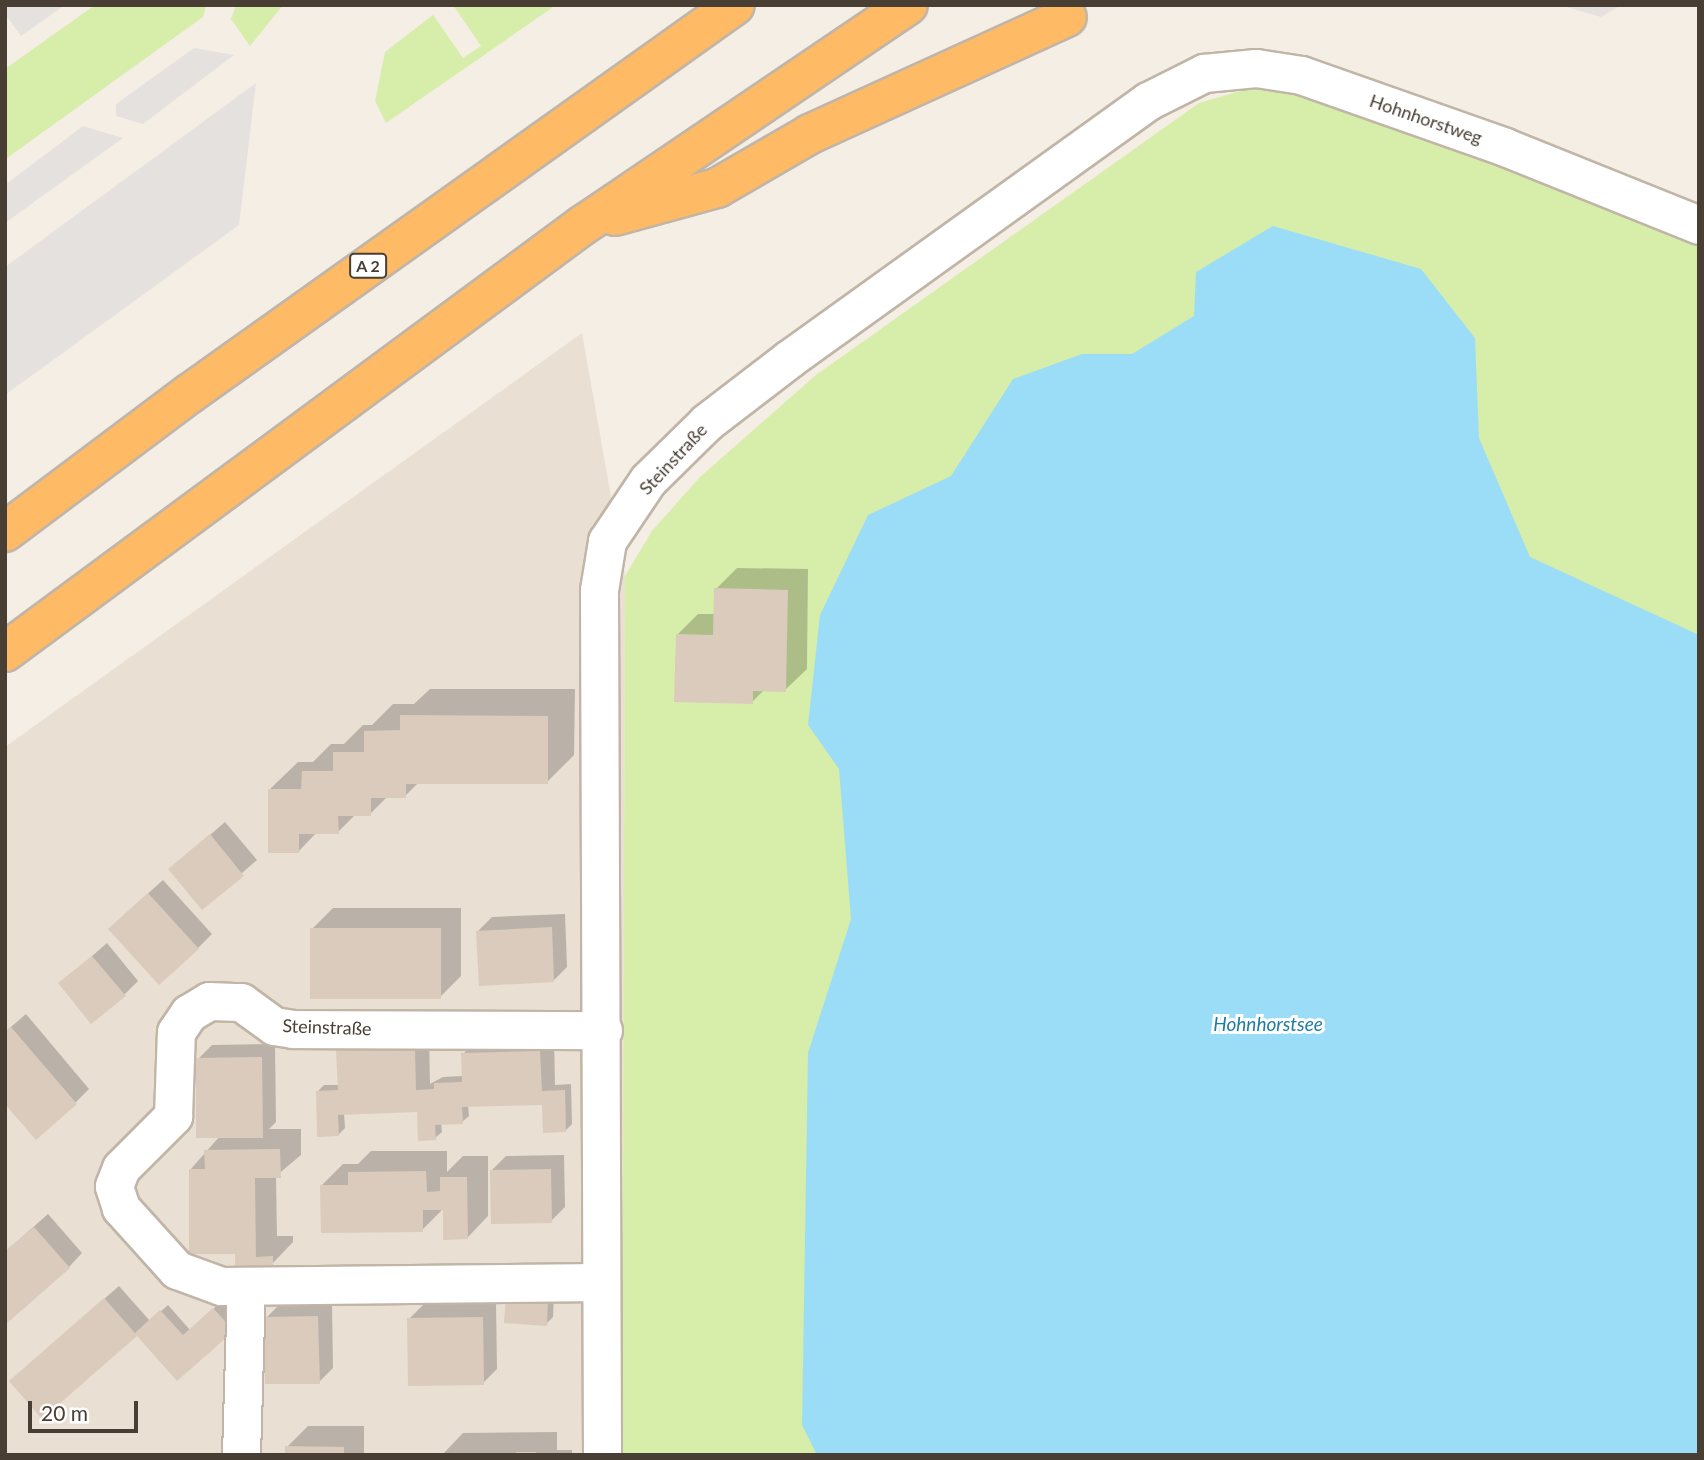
<!DOCTYPE html>
<meta charset="utf-8">
<style>
body{margin:0}
#map{position:relative;width:1704px;height:1460px;overflow:hidden;background:#f4eee5;font-family:Lato,sans-serif}
div>[style]{position:absolute}
.residential>*{inset:0;background:#e9dfd3}
.green>*{inset:0;background:#d7edaa}
.parking>*{inset:0;background:#e5e1de}
.water>*{inset:0;background:#9bddf7}
.shadow>*{inset:0;background:#0003}
.building>*{inset:0;background:#dacbbc}
.roads{filter:drop-shadow(2px 0 #c1b5a7) drop-shadow(-2px 0 #c1b5a7) drop-shadow(0 2px #c1b5a7) drop-shadow(0 -2px #c1b5a7)}
.street>*{height:37px;margin:-18.5px;padding:0 18.5px;transform-origin:18.5px;border-radius:18.5px;background:#fff}
.highway>*{height:38px;margin:-19px;padding:0 19px;transform-origin:19px;border-radius:19px;background:#ffba66}
span{translate:-50% -50%;white-space:nowrap;text-align:center;line-height:1.15;-webkit-text-stroke:6px #fff;paint-order:stroke}
.shield-label span{padding:2px 5px;background:#fff;border:2px solid;border-radius:5px;-webkit-text-stroke-width:0}
.shield-label{font-size:16px;color:#483e34;font-weight:700}
.street-label{font-size:18px;color:#483e34}
.water-label{font-size:19px;color:#1f7ca4;font-style:italic}
.frame{position:absolute;inset:0;border:7px solid #483e34;pointer-events:none}
.scale{position:absolute;left:28px;top:1401px;width:110px;height:32px;box-sizing:border-box;border:4px solid #483e34;border-top:0;padding-left:9px;font-size:21px;line-height:24px;white-space:nowrap;color:#483e34;-webkit-text-stroke:5px #fff;paint-order:stroke}
</style>
<div id="map">
<div class="residential">
<div style="clip-path:polygon(582px 333px,625px 576px,622px 1455px,5px 1455px,5px 747px)"></div>
</div>
<div class="green">
<div style="clip-path:polygon(95px 5px,206px 5px,203px 17px,7px 158px,5px 69px)"></div>
<div style="clip-path:polygon(236px 5px,283px 5px,250px 46px,231px 19px)"></div>
<div style="clip-path:polygon(453px 5px,556px 5px,386px 123px,375px 101px,385px 52px,433px 15px,463px 58px,481px 46px)"></div>
<div style="clip-path:polygon(1244px 90px,1291px 91px,1468px 152px,1699px 241px,1699px 1455px,622px 1455px,625px 576px,652px 531px,700px 477px,816px 375px,1199px 103px)"></div>
</div>
<div class="parking">
<div style="clip-path:polygon(65px 5px,21px 36px,5px 14px,6px 5px)"></div>
<div style="clip-path:polygon(1560px 5px,1621px 5px,1601px 17px)"></div>
<div style="clip-path:polygon(194px 48px,234px 55px,143px 124px,116px 116px,116px 104px)"></div>
<div style="clip-path:polygon(256px 83px,239px 225px,5px 395px,5px 267px)"></div>
<div style="clip-path:polygon(83px 126px,123px 138px,5px 223px,5px 185px)"></div>
</div>
<div class="water">
<div style="clip-path:polygon(1273px 226px,1421px 269px,1475px 338px,1479px 438px,1530px 557px,1699px 635px,1699px 1455px,817px 1455px,802px 1425px,808px 1053px,851px 919px,839px 769px,808px 725px,820px 615px,868px 515px,951px 476px,1013px 379px,1082px 354px,1132px 354px,1194px 316px,1196px 272px)"></div>
</div>
<div class="shadow">
<div style="clip-path:polygon(737px 568px,808px 569px,807px 669px,785px 690px,764px 690px,752px 702px,677px 635px,698px 614px,715px 614px,716px 589px)"></div>
<div style="clip-path:polygon(430px 689px,575px 689px,574px 755px,547px 782px,419px 782px,405px 796px,388px 796px,370px 814px,356px 814px,338px 832px,317px 832px,298px 852px,270px 789px,298px 762px,313px 762px,331px 744px,344px 744px,363px 725px,372px 725px,393px 704px,414px 704px)"></div>
<div style="clip-path:polygon(225px 822px,257px 860px,202px 908px,171px 869px)"></div>
<div style="clip-path:polygon(163px 880px,212px 934px,198px 948px,124px 915px)"></div>
<div style="clip-path:polygon(333px 908px,461px 908px,461px 976px,440px 997px,312px 929px)"></div>
<div style="clip-path:polygon(565px 914px,567px 967px,553px 981px,478px 931px,492px 917px)"></div>
<div style="clip-path:polygon(107px 943px,138px 981px,124px 995px,60px 984px)"></div>
<div style="clip-path:polygon(26px 1014px,89px 1089px,75px 1103px,5px 1101px,5px 1032px)"></div>
<div style="clip-path:polygon(429px 1034px,430px 1084px,443px 1077px,463px 1076px,463px 1054px,477px 1040px,554px 1037px,555px 1085px,571px 1084px,572px 1124px,566px 1130px,544px 1103px,468px 1105px,469px 1116px,462px 1122px,441px 1123px,442px 1132px,435px 1138px,419px 1110px,344px 1113px,345px 1128px,338px 1135px,317px 1092px,324px 1085px,339px 1085px,338px 1051px,352px 1037px)"></div>
<div style="clip-path:polygon(275px 1044px,276px 1122px,269px 1129px,301px 1129px,301px 1155px,276px 1176px,277px 1236px,293px 1236px,293px 1242px,272px 1264px,237px 1252px,190px 1170px,220px 1136px,198px 1059px,212px 1045px)"></div>
<div style="clip-path:polygon(371px 1151px,447px 1151px,447px 1172px,463px 1156px,488px 1156px,488px 1216px,467px 1238px,445px 1207px,422px 1230px,322px 1185px,343px 1164px,358px 1164px)"></div>
<div style="clip-path:polygon(564px 1155px,565px 1207px,551px 1221px,492px 1170px,506px 1156px)"></div>
<div style="clip-path:polygon(48px 1214px,82px 1253px,69px 1267px,5px 1252px)"></div>
<div style="clip-path:polygon(119px 1286px,150px 1321px,168px 1305px,190px 1330px,221px 1302px,239px 1323px,177px 1379px,137px 1333px,25px 1368px)"></div>
<div style="clip-path:polygon(554px 1293px,553px 1317px,546px 1324px,508px 1297px)"></div>
<div style="clip-path:polygon(332px 1303px,333px 1368px,319px 1382px,266px 1318px,280px 1304px)"></div>
<div style="clip-path:polygon(496px 1303px,497px 1369px,483px 1383px,409px 1319px,423px 1305px)"></div>
<div style="clip-path:polygon(308px 1426px,364px 1426px,364px 1455px,287px 1455px,287px 1447px)"></div>
<div style="clip-path:polygon(557px 1432px,557px 1450px,572px 1450px,572px 1455px,442px 1455px,463px 1433px)"></div>
</div>
<div class="building">
<div style="clip-path:polygon(714px 588px,788px 590px,786px 692px,753px 691px,753px 704px,674px 702px,676px 634px,713px 635px)"></div>
<div style="clip-path:polygon(400px 715px,548px 716px,548px 784px,406px 784px,406px 798px,371px 798px,371px 816px,338px 816px,339px 834px,299px 834px,299px 853px,268px 853px,268px 789px,301px 789px,302px 771px,333px 771px,333px 752px,364px 752px,364px 731px,400px 730px)"></div>
<div style="clip-path:polygon(210px 834px,244px 876px,202px 910px,168px 869px)"></div>
<div style="clip-path:polygon(148px 893px,199px 949px,159px 985px,108px 929px)"></div>
<div style="clip-path:polygon(552px 927px,554px 982px,479px 986px,476px 931px)"></div>
<div style="clip-path:polygon(310px 928px,441px 928px,441px 999px,310px 999px)"></div>
<div style="clip-path:polygon(92px 956px,126px 996px,91px 1024px,58px 983px)"></div>
<div style="clip-path:polygon(11px 1027px,77px 1104px,36px 1140px,5px 1104px,5px 1032px)"></div>
<div style="clip-path:polygon(415px 1048px,416px 1090px,434px 1089px,434px 1083px,462px 1082px,461px 1053px,540px 1051px,542px 1091px,565px 1090px,566px 1132px,543px 1133px,542px 1105px,462px 1107px,463px 1124px,435px 1125px,436px 1140px,418px 1141px,417px 1112px,338px 1115px,339px 1136px,317px 1137px,316px 1091px,338px 1090px,336px 1050px)"></div>
<div style="clip-path:polygon(262px 1057px,263px 1138px,196px 1138px,196px 1058px)"></div>
<div style="clip-path:polygon(280px 1149px,281px 1178px,255px 1178px,256px 1257px,273px 1256px,273px 1265px,235px 1266px,235px 1254px,189px 1254px,189px 1169px,205px 1169px,204px 1150px)"></div>
<div style="clip-path:polygon(551px 1169px,552px 1223px,491px 1224px,490px 1170px)"></div>
<div style="clip-path:polygon(426px 1171px,427px 1192px,440px 1191px,440px 1177px,467px 1177px,468px 1239px,443px 1240px,443px 1210px,423px 1210px,423px 1232px,321px 1233px,320px 1185px,348px 1185px,348px 1172px)"></div>
<div style="clip-path:polygon(34px 1227px,70px 1268px,5px 1325px,5px 1251px)"></div>
<div style="clip-path:polygon(506px 1296px,548px 1299px,547px 1326px,504px 1323px)"></div>
<div style="clip-path:polygon(104px 1298px,135px 1333px,160px 1310px,183px 1335px,213px 1308px,234px 1331px,177px 1381px,137px 1336px,42px 1419px,9px 1381px)"></div>
<div style="clip-path:polygon(318px 1316px,320px 1384px,265px 1384px,264px 1317px)"></div>
<div style="clip-path:polygon(483px 1317px,484px 1385px,408px 1386px,407px 1318px)"></div>
<div style="clip-path:polygon(285px 1446px,344px 1447px,344px 1455px,285px 1455px)"></div>
<div style="clip-path:polygon(516px 1452px,536px 1452px,536px 1455px,516px 1455px)"></div>
</div>
<div class="roads">
<div class="street">
<div style="left:601px;top:1282px;width:380px;rotate:179.4deg"></div>
<div style="left:221px;top:1286px;width:47px;rotate:-160deg"></div>
<div style="left:177px;top:1270px;width:84px;rotate:-132.1deg"></div>
<div style="left:121px;top:1208px;width:23px;rotate:-108deg"></div>
<div style="left:114px;top:1186px;width:19px;rotate:-69deg"></div>
<div style="left:121px;top:1168px;width:74px;rotate:-45deg"></div>
<div style="left:173px;top:1116px;width:84px;rotate:-88deg"></div>
<div style="left:176px;top:1032px;width:23px;rotate:-56deg"></div>
<div style="left:189px;top:1013px;width:23px;rotate:-31deg"></div>
<div style="left:209px;top:1001px;width:32px;rotate:2deg"></div>
<div style="left:241px;top:1002px;width:41px;rotate:36deg"></div>
<div style="left:274px;top:1026px;width:18px;rotate:9deg"></div>
<div style="left:292px;top:1029px;width:311px;rotate:0.2deg"></div>
<div style="left:241px;top:1455px;width:169px;rotate:-88.3deg"></div>
<div style="left:602px;top:1455px;width:865px;rotate:-90.2deg"></div>
<div style="left:599px;top:590px;width:50px;rotate:-80.7deg"></div>
<div style="left:607px;top:541px;width:73px;rotate:-56.1deg"></div>
<div style="left:648px;top:480px;width:83px;rotate:-44.5deg"></div>
<div style="left:707px;top:422px;width:103px;rotate:-37.5deg"></div>
<div style="left:789px;top:359px;width:442px;rotate:-35.7deg"></div>
<div style="left:1148px;top:101px;width:63px;rotate:-26.6deg"></div>
<div style="left:1204px;top:73px;width:52px;rotate:-5.5deg"></div>
<div style="left:1256px;top:68px;width:46px;rotate:8.8deg"></div>
<div style="left:1301px;top:75px;width:216px;rotate:19.4deg"></div>
<div style="left:1505px;top:147px;width:209px;rotate:21.9deg"></div>
</div>
<div class="highway">
<div style="left:615px;top:216px;width:106px;rotate:-15.4deg"></div>
<div style="left:717px;top:188px;width:108px;rotate:-30.1deg"></div>
<div style="left:810px;top:134px;width:282px;rotate:-24.5deg"></div>
<div style="left:5px;top:532px;width:230px;rotate:-36.9deg"></div>
<div style="left:189px;top:394px;width:670px;rotate:-35.47deg"></div>
<div style="left:5px;top:652px;width:719px;rotate:-36.46deg"></div>
<div style="left:583px;top:225px;width:392px;rotate:-34.1deg"></div>
</div>
</div>
<div class="shield-label">
<span style="left:368px;top:266px">A 2</span>
</div>
<div class="street-label">
<span style="left:1426px;top:119px;rotate:19deg">Hohnhorstweg</span>
<span style="left:673px;top:459px;rotate:-47deg">Steinstraße</span>
<span style="left:327px;top:1027px;rotate:2deg">Steinstraße</span>
</div>
<div class="water-label">
<span style="left:1268px;top:1024px">Hohnhorstsee</span>
</div>
<div class="frame"></div>
<div class="scale">20 m</div>
</div>
